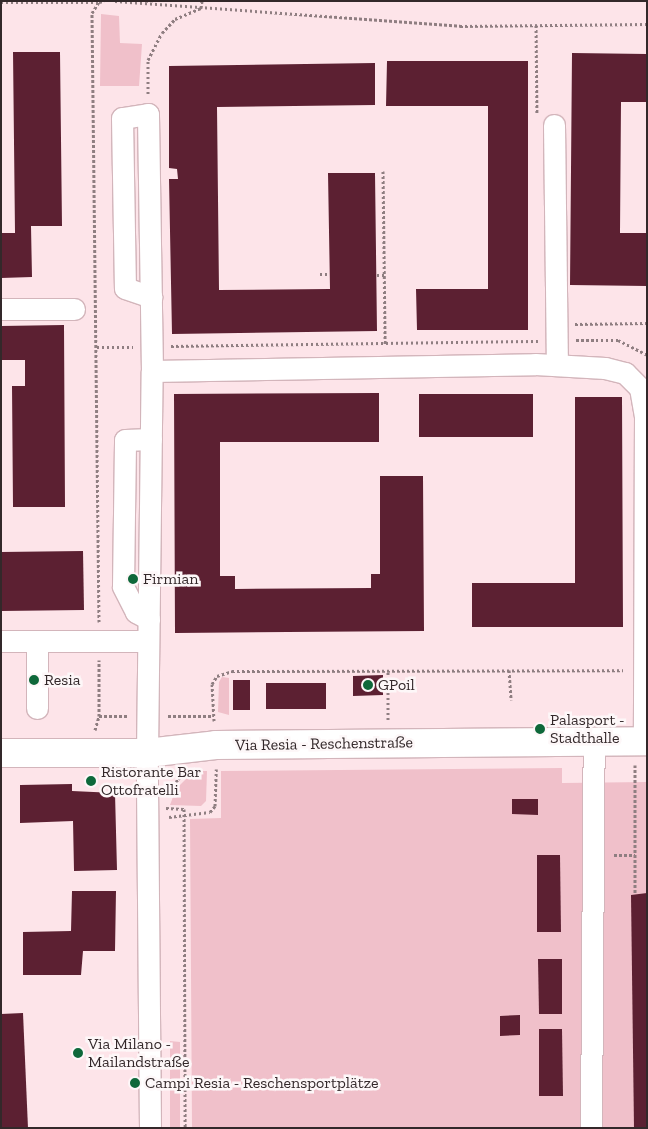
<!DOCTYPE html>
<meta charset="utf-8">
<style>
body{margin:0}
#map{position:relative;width:648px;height:1129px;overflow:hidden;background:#fde4e9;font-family:"Zilla Slab",serif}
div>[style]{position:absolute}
.green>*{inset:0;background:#f0c0ca}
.building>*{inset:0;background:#5c2032}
.path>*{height:3px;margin-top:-1.5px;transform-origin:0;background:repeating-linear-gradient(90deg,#8f7e81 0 2.5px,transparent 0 5px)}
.roads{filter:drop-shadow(1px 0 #d3b5bb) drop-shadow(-1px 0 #d3b5bb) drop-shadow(0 1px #d3b5bb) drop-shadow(0 -1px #d3b5bb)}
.minor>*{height:21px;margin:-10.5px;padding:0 10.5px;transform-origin:10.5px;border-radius:10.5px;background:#fff}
.major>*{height:28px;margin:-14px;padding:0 14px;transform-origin:14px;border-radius:14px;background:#fff}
.dots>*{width:14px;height:14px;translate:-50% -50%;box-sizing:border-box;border:2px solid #fdf7f8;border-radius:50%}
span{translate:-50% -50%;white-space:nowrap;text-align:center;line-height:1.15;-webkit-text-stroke:5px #fdf7f8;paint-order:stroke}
.poi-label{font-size:16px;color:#33282a}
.left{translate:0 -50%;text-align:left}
.street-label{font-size:16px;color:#33282a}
.frame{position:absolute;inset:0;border:2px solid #33282a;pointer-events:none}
</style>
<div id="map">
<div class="green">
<div style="clip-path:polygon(101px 14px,119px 16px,120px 43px,142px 44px,139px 86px,100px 86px)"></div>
<div style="clip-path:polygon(222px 677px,229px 678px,229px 715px,218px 712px,219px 682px)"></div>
<div style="clip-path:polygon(562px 768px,562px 783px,647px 782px,647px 1128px,192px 1128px,190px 819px,221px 818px,221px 771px)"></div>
<div style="clip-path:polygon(194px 771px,207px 771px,206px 801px,201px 806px,170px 805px,176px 789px)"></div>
<div style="clip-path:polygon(170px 1041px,180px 1042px,180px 1128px,170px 1128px)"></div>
</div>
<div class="building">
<div style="clip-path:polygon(13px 52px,60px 52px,62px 226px,31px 226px,32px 277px,1px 278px,1px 233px,15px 233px)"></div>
<div style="clip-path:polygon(572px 53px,647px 54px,647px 102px,621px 102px,620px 233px,647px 233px,647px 286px,570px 285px)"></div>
<div style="clip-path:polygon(387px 61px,528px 61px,528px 330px,417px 330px,416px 289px,488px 289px,488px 106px,386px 106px)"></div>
<div style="clip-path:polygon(375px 63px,375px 105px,217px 107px,219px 290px,330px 289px,328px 173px,375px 173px,377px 331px,172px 334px,169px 179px,178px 179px,177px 169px,169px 168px,169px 66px)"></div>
<div style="clip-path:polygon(64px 325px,65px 507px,13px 507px,12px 386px,25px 386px,25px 360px,1px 360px,1px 326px)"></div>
<div style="clip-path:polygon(379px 393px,379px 442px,220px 442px,220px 576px,235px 576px,235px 589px,371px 588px,371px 574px,380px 574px,380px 476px,423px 476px,424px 631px,175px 633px,174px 394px)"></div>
<div style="clip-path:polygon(419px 394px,533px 394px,533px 437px,419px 437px)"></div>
<div style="clip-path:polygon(575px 397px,622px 397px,623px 627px,472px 627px,472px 583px,575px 583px)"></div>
<div style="clip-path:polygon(83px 551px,84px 610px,1px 611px,1px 552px)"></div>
<div style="clip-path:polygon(383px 675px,383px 695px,353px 696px,353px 676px)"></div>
<div style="clip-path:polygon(233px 680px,250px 680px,250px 710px,233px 710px)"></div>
<div style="clip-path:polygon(266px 683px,326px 683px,326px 709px,266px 709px)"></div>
<div style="clip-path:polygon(72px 784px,72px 791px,115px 793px,117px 870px,74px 871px,73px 821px,20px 823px,20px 785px)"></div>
<div style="clip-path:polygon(512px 799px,538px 799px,538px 815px,512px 814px)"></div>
<div style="clip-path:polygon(537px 855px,560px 855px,561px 932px,537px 932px)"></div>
<div style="clip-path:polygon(72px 891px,116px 891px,115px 951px,83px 951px,81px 975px,23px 975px,23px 932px,71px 931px)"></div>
<div style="clip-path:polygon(647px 893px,647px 1128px,634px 1128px,631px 895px)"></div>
<div style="clip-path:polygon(538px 959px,562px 959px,562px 1014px,539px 1014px)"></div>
<div style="clip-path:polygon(23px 1013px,28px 1128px,1px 1128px,1px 1014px)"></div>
<div style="clip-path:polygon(520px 1015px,520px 1035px,500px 1036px,500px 1016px)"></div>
<div style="clip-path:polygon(539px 1029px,562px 1029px,563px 1096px,539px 1096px)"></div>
</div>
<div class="path">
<div style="left:115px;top:1px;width:346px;rotate:4.1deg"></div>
<div style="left:460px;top:26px;width:187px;rotate:-0.6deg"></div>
<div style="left:1px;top:2px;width:97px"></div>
<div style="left:536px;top:25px;width:89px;rotate:89.4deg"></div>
<div style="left:148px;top:94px;width:34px;rotate:-90deg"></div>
<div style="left:148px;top:60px;width:30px;rotate:-63deg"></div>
<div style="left:162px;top:33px;width:19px;rotate:-47deg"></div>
<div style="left:175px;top:19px;width:28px;rotate:-23deg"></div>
<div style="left:201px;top:8px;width:7px;rotate:-82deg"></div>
<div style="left:383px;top:171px;width:173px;rotate:89.3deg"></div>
<div style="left:320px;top:274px;width:10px"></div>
<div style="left:377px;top:275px;width:7px"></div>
<div style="left:575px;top:324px;width:72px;rotate:-0.8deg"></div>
<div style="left:576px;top:340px;width:42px"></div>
<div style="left:618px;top:340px;width:33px;rotate:27deg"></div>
<div style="left:171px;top:346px;width:367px;rotate:-0.8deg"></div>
<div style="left:97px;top:347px;width:36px"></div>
<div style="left:99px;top:622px;width:609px;rotate:-90.66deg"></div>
<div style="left:92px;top:13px;width:13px;rotate:-58deg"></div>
<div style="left:99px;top:2px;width:5px;rotate:-11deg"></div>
<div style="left:509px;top:670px;width:30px;rotate:86deg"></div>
<div style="left:388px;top:672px;width:49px;rotate:90deg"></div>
<div style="left:99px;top:716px;width:30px"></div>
<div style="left:168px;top:716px;width:45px"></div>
<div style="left:214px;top:721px;width:37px;rotate:-93deg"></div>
<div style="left:212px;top:684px;width:9px;rotate:-58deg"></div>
<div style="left:217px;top:676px;width:16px;rotate:-18deg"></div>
<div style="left:232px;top:671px;width:391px;rotate:-0.1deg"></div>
<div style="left:95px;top:730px;width:15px;rotate:-74deg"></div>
<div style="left:99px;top:716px;width:56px;rotate:-90deg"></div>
<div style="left:635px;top:765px;width:129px;rotate:90deg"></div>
<div style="left:169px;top:795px;width:18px;rotate:-61deg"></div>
<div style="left:178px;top:779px;width:11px;rotate:-41deg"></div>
<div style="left:166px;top:808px;width:18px;rotate:3deg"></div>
<div style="left:184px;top:809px;width:319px;rotate:89.8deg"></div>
<div style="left:169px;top:817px;width:41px;rotate:-7deg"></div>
<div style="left:210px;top:812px;width:8px;rotate:-50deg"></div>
<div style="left:215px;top:806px;width:37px;rotate:-88deg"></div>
<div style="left:614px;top:855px;width:21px"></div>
</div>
<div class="roads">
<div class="minor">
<div style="left:554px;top:125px;width:240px;rotate:89.3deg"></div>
<div style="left:1px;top:309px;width:73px"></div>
<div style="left:152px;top:371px;width:383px;rotate:-1deg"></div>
<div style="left:535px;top:364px;width:70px;rotate:3.3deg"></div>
<div style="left:605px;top:368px;width:21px;rotate:14deg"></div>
<div style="left:625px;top:373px;width:21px;rotate:45deg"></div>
<div style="left:640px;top:388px;width:28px;rotate:80deg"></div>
<div style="left:645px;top:416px;width:325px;rotate:90.2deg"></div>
<div style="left:149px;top:619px;width:15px;rotate:-152deg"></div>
<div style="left:136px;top:612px;width:29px;rotate:-117deg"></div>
<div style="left:123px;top:586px;width:146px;rotate:-89.2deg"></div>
<div style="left:125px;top:440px;width:26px;rotate:-2deg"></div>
<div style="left:1px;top:641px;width:147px"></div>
<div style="left:37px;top:708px;width:67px;rotate:-90deg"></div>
<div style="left:150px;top:1128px;width:375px;rotate:-90.5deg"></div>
<div style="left:147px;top:753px;width:382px;rotate:-89.3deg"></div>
<div style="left:152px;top:371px;width:257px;rotate:-90.9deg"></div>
<div style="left:148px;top:114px;width:26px;rotate:171deg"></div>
<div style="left:122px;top:118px;width:170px;rotate:89deg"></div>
<div style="left:125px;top:288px;width:28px;rotate:19deg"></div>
<div style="left:591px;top:1128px;width:386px;rotate:-89.6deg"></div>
</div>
<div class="major">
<div style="left:1px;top:753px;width:146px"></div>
<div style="left:147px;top:753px;width:69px;rotate:-6.6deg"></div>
<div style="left:216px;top:745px;width:431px;rotate:-0.5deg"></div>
</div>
</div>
<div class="dots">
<div style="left:133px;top:579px;background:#0e683a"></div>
<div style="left:34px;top:680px;background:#0e683a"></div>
<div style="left:368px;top:685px;background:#0e683a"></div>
<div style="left:540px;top:729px;background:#0e683a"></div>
<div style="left:91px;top:781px;background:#0e683a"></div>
<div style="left:78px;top:1053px;background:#0e683a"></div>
<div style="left:135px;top:1083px;background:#0e683a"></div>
</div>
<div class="poi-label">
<span class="left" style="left:143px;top:579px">Firmian</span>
<span class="left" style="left:44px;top:680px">Resia</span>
<span class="left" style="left:378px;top:685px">GPoil</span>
<span class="left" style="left:550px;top:729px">Palasport -<br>Stadthalle</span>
<span class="left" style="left:101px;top:781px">Ristorante Bar<br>Ottofratelli</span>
<span class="left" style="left:88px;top:1053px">Via Milano -<br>Mailandstraße</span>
<span class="left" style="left:145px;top:1083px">Campi Resia - Reschensportplätze</span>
</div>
<div class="street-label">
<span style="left:324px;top:744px;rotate:-1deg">Via Resia - Reschenstraße</span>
</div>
<div class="frame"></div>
</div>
